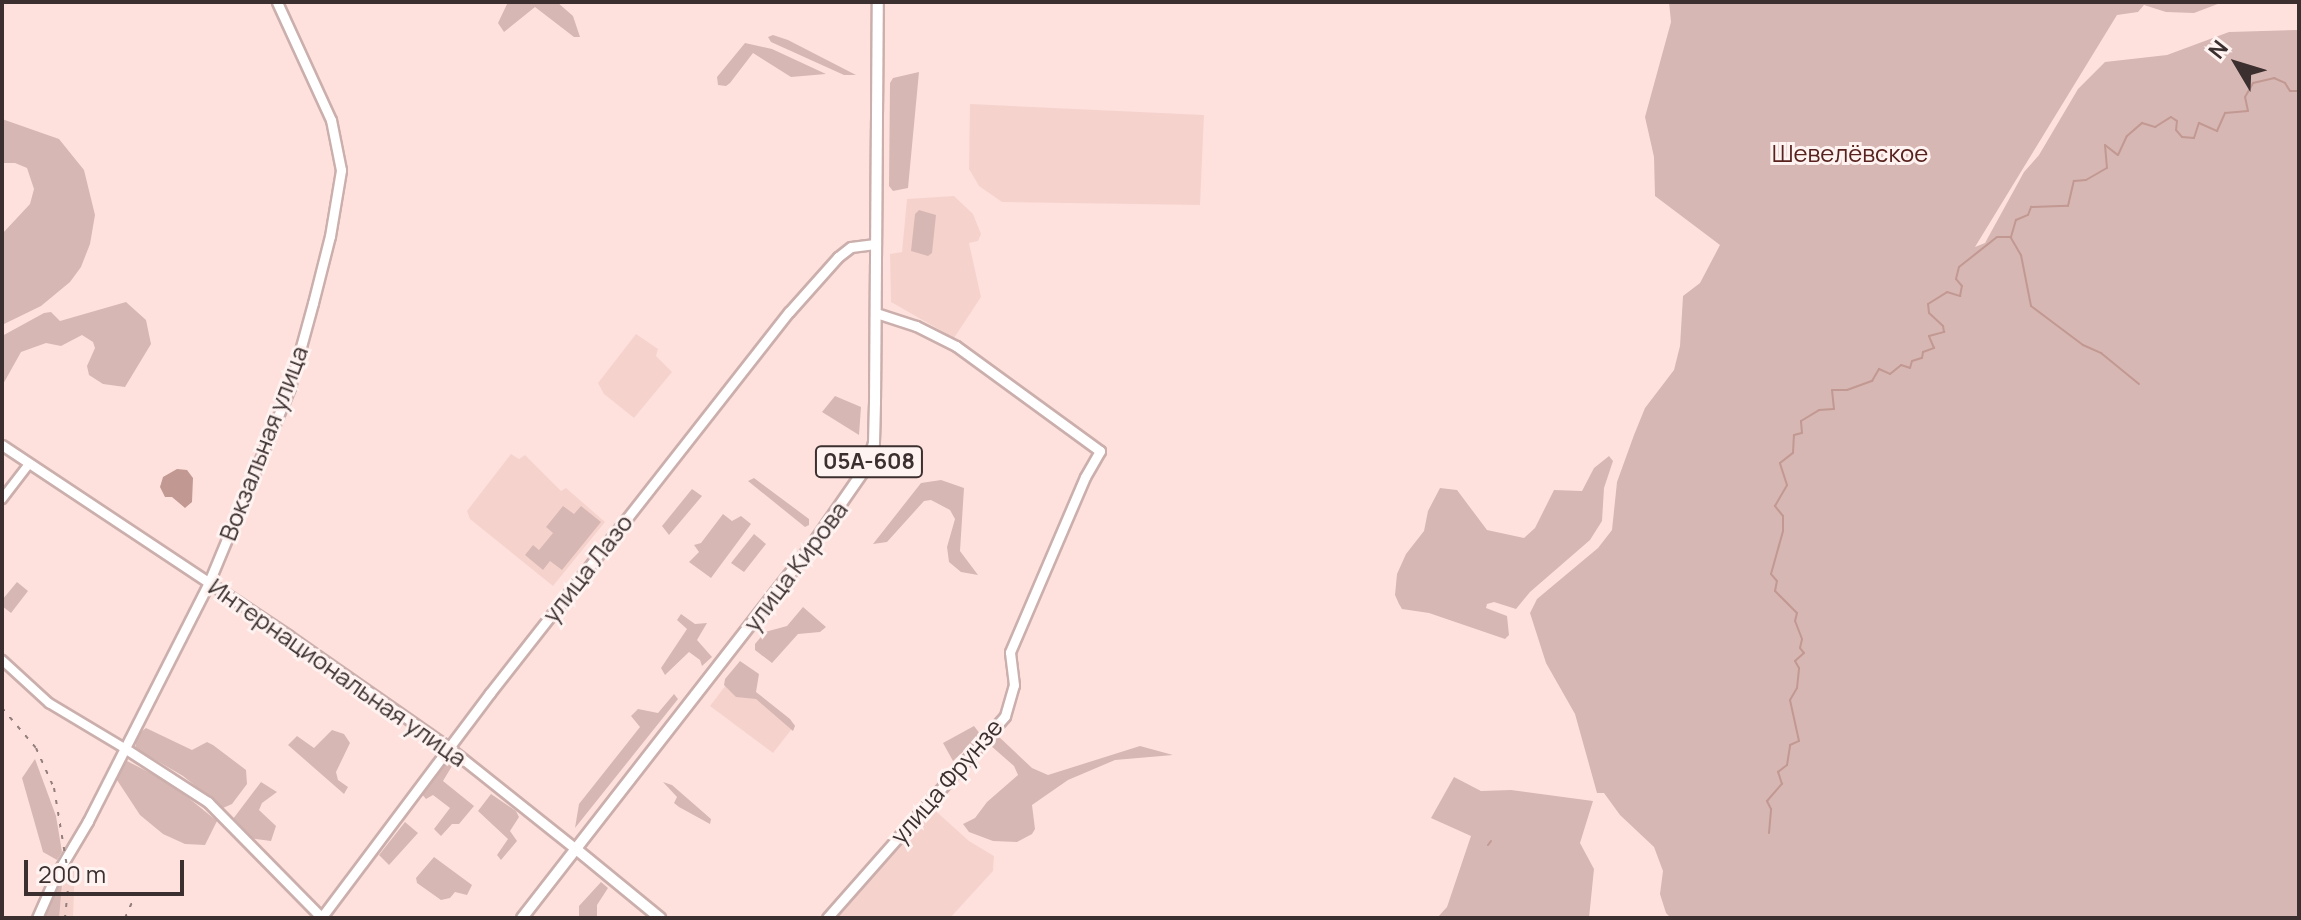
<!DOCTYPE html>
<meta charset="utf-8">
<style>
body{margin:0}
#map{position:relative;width:2301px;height:920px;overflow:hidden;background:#fee1dd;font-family:Manrope,sans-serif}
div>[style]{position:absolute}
.built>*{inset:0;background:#f6d2cd}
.green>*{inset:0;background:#d7b7b3}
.water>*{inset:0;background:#c29892}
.stream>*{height:2px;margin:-1px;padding:0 1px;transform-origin:1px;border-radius:1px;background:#c29892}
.roads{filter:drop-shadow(2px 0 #cbafac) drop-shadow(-2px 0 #cbafac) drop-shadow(0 2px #cbafac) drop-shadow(0 -2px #cbafac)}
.tertiary>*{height:8px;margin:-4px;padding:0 4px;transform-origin:4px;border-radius:4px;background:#fff}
.secondary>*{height:9px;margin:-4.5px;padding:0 4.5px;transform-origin:4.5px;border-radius:4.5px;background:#fff}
.primary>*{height:10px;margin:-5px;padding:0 5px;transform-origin:5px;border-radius:5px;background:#fff}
.rail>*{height:2px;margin-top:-1px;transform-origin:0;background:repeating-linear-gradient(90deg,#927f7d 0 4px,transparent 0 12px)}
span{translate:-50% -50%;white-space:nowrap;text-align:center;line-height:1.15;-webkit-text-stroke:6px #fff3f1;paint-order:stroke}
.shield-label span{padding:2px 6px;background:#fff3f1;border:2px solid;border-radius:6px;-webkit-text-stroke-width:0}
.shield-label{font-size:22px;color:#3b302f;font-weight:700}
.park-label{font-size:24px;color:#57211d}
.street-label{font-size:24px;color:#3b302f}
.frame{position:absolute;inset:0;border:4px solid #3b302f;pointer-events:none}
.north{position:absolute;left:2197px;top:24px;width:80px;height:80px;-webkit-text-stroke:6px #fff3f1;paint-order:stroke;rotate:308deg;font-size:22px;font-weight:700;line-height:32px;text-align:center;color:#3b302f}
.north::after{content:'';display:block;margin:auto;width:28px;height:36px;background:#3b302f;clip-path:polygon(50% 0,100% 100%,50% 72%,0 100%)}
.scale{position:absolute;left:24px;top:860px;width:160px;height:36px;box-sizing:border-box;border:4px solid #3b302f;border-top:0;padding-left:10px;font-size:24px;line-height:28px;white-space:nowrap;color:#3b302f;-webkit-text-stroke:6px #fff3f1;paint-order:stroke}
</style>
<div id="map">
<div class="built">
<div style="clip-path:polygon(970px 104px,1204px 115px,1200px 205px,1002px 202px,979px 186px,969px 169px)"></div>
<div style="clip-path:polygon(954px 196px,973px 214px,981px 234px,978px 241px,969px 243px,981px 297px,954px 338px,891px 302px,890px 254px,902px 252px,907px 199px)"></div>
<div style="clip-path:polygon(636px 334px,658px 349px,656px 356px,672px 372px,634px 418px,604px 394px,598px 383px)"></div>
<div style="clip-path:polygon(511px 454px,519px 459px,525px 455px,561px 491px,566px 488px,605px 522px,553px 586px,470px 519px,467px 511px)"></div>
<div style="clip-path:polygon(732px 677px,795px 725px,773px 753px,710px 706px)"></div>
<div style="clip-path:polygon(929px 805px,969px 841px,994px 856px,993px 871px,950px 918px,832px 918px)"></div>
<div style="clip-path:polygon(75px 865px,73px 918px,58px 918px,65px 869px)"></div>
</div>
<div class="green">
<div style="clip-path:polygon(508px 2px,557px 2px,573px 16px,580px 37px,574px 37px,535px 7px,504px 32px,498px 23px)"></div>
<div style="clip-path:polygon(1669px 2px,2223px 2px,2194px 13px,2166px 12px,2144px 5px,2138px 12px,2117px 15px,1975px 247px,1985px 243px,2024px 172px,2039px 155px,2078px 89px,2105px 62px,2167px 55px,2229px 32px,2299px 30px,2299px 918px,1671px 918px,1666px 913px,1660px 894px,1663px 871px,1654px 847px,1620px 815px,1604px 793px,1597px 793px,1575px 714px,1546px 663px,1530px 613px,1537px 599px,1598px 548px,1612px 530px,1617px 482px,1634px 435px,1645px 408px,1674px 370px,1680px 346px,1683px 296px,1700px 283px,1720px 245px,1655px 196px,1654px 157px,1645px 117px,1671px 22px)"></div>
<div style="clip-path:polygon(773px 35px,788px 40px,856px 75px,844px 75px,771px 42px,768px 37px)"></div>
<div style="clip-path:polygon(745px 43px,772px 49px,826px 74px,791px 77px,753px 53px,730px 83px,726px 86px,718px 85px,717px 77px)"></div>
<div style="clip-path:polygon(919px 72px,908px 188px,893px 191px,889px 186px,890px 83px,893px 78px)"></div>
<div style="clip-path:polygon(2px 119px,59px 139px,84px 170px,95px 215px,90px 244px,81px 267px,70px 282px,41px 306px,2px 325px,2px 234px,30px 204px,34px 189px,27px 168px,15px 163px,2px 163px)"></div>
<div style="clip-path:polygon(919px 210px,936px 215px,932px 253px,928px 256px,911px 251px,915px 214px)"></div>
<div style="clip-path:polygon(126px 302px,146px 320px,151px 344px,125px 387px,103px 384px,89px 375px,87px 366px,95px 348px,93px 342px,82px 335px,61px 346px,46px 343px,21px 352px,2px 386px,2px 336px,44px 313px,51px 312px,60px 321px)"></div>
<div style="clip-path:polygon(835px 396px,861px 407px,859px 435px,822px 412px)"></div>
<div style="clip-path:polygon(1609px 456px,1613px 461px,1604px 488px,1602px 521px,1590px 540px,1530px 592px,1516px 609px,1494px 602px,1487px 604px,1486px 608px,1507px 616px,1509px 635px,1505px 639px,1429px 613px,1402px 609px,1399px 604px,1395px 595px,1397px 574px,1406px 554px,1424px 531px,1428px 511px,1440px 488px,1457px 490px,1487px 530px,1524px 538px,1535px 528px,1554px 490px,1582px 491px,1594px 468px)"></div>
<div style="clip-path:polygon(754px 478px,809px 519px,809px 525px,805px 527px,748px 481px)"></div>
<div style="clip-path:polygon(941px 480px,964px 488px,960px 551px,978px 575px,961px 572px,949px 562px,947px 547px,955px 519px,950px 510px,931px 500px,924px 501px,887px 542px,873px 544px,921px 483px)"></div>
<div style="clip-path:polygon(692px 489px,702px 496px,669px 535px,662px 526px)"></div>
<div style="clip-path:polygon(563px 506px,574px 514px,581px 506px,601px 522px,562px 570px,550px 561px,543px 570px,525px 555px,533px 545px,539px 550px,553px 533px,546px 527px)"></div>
<div style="clip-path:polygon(723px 514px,732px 521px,741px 516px,751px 524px,711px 578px,689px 562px,699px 552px,694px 545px,701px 543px)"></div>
<div style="clip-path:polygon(754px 534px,766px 544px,744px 572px,731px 563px)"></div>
<div style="clip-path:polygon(17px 582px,28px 591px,11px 613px,2px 606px,2px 600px)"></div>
<div style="clip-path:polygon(803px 607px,826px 627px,820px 632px,798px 634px,772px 663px,755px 650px,755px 644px,765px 632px,787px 626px)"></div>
<div style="clip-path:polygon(681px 614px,695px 624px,707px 623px,697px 640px,712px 657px,702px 666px,700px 660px,689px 652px,665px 675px,661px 668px,687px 629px,677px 620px)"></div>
<div style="clip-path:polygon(740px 661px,759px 674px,756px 692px,790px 719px,795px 726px,793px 731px,756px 699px,736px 697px,724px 685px,725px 679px)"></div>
<div style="clip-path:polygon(674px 694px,678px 699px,575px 828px,579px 804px,640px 727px,631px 716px,638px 709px,658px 713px)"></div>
<div style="clip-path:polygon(974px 726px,981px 735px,953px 761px,943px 743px)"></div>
<div style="clip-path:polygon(146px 728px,192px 750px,207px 742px,213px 745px,246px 770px,247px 784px,232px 804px,223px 808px,183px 776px,135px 748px,138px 734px)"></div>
<div style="clip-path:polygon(332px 730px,344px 734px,350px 743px,336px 772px,338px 780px,348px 787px,344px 794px,288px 745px,297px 736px,314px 748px)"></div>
<div style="clip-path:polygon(997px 735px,1032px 768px,1048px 775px,1140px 746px,1173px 755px,1115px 760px,1068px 780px,1032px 805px,1035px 829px,1032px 834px,1017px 842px,993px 841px,969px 832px,963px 824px,975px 818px,987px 802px,1018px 775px,1014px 766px,990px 745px)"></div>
<div style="clip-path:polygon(35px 759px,56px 816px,62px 852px,57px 860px,43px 852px,22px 778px)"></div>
<div style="clip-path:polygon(125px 760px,170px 783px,217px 821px,205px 845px,185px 844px,163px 834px,140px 815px,115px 777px)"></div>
<div style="clip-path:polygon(446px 760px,452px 766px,443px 781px,474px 806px,459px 824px,452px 824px,441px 836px,434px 829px,450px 808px,433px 795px,426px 799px,421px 793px)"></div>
<div style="clip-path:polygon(1454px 777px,1481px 791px,1511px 790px,1593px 801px,1580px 843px,1594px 869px,1589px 918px,1437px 918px,1447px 907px,1471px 836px,1431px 818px)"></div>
<div style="clip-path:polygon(261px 782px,277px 792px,262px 803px,259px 810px,276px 826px,271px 841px,248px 838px,233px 819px)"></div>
<div style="clip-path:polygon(663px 782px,672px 785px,711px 819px,710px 824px,679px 807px,674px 803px,677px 797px)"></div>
<div style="clip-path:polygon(491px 794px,516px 811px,519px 817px,510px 831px,517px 841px,501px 860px,497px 855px,508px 839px,478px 811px)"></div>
<div style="clip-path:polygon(405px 822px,418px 833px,389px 865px,379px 855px)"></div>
<div style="clip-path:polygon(434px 857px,472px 885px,467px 895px,455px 892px,450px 898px,441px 900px,417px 883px,416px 878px)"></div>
<div style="clip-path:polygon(63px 874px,59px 918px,42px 918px,49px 899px)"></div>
<div style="clip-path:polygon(601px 882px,608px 888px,597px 905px,597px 916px,579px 918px,579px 906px)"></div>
</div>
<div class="water">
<div style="clip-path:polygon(177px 469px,187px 470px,193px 478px,192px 502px,185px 508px,172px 497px,165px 497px,160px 487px,163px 477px)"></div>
</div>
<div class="stream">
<div style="left:2011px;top:238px;width:20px;rotate:60deg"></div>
<div style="left:2021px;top:255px;width:52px;rotate:78.9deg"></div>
<div style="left:2031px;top:306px;width:65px;rotate:36.9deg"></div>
<div style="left:2083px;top:345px;width:20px;rotate:24deg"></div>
<div style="left:2101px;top:353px;width:49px;rotate:39.2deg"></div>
<div style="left:1769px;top:833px;width:24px;rotate:-85deg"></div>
<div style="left:1771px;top:809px;width:9px;rotate:-117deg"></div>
<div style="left:1767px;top:801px;width:23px;rotate:-49deg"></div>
<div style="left:1782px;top:784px;width:13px;rotate:-108deg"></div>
<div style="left:1778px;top:772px;width:11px;rotate:-38deg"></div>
<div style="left:1787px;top:765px;width:20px;rotate:-81deg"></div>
<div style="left:1790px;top:745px;width:10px;rotate:-24deg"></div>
<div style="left:1799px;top:741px;width:42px;rotate:-102.4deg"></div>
<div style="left:1790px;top:700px;width:14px;rotate:-60deg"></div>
<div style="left:1797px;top:688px;width:20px;rotate:-84deg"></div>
<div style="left:1799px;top:668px;width:8px;rotate:-120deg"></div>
<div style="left:1795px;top:661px;width:12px;rotate:-42deg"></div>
<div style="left:1804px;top:653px;width:6px;rotate:-129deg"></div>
<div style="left:1800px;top:648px;width:9px;rotate:-77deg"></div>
<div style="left:1802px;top:639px;width:19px;rotate:-111deg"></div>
<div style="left:1795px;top:621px;width:8px;rotate:-76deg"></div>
<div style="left:1797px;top:613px;width:31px;rotate:-135deg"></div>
<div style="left:1775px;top:591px;width:10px;rotate:-79deg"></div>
<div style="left:1777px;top:581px;width:9px;rotate:-131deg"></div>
<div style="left:1771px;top:574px;width:45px;rotate:-74.4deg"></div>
<div style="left:1783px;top:531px;width:15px;rotate:-90deg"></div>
<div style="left:1783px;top:516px;width:13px;rotate:-129deg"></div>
<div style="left:1775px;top:506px;width:24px;rotate:-60deg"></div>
<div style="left:1787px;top:485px;width:23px;rotate:-108deg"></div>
<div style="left:1780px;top:463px;width:16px;rotate:-38deg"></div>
<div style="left:1793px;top:453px;width:18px;rotate:-87deg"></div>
<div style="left:1794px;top:435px;width:8px;rotate:-14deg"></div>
<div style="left:1802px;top:433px;width:12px;rotate:-95deg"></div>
<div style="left:1801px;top:421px;width:21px;rotate:-31deg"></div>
<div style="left:1819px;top:410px;width:15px;rotate:-4deg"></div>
<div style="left:1834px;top:409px;width:19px;rotate:-96deg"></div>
<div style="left:1832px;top:390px;width:15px"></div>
<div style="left:1847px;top:390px;width:27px;rotate:-20deg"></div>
<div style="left:1872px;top:381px;width:14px;rotate:-60deg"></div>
<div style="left:1879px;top:369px;width:12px;rotate:24deg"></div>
<div style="left:1890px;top:374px;width:14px;rotate:-39deg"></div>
<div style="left:1901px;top:365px;width:9px;rotate:18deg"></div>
<div style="left:1910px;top:368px;width:7px;rotate:-74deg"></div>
<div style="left:1912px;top:361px;width:10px;rotate:-17deg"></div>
<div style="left:1922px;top:358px;width:6px;rotate:-81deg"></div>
<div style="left:1923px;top:352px;width:12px;rotate:-20deg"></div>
<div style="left:1934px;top:348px;width:13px;rotate:-113deg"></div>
<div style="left:1929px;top:336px;width:16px;rotate:-15deg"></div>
<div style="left:1944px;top:332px;width:6px;rotate:-99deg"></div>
<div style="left:1943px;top:326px;width:19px;rotate:-137deg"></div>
<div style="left:1929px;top:313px;width:9px;rotate:-96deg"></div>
<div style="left:1928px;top:304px;width:22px;rotate:-32deg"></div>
<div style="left:1947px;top:292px;width:14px;rotate:17deg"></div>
<div style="left:1960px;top:296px;width:10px;rotate:-79deg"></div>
<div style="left:1962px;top:286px;width:9px;rotate:-131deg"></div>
<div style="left:1956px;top:279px;width:12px;rotate:-76deg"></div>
<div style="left:1959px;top:267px;width:48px;rotate:-38.3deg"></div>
<div style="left:1997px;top:237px;width:14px"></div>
<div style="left:2011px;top:237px;width:18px;rotate:-74deg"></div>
<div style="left:2016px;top:220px;width:13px;rotate:-23deg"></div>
<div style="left:2028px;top:215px;width:9px;rotate:-69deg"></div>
<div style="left:2031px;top:207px;width:37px;rotate:-2deg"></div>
<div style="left:2068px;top:206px;width:26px;rotate:-77deg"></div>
<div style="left:2074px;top:181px;width:12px;rotate:-5deg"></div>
<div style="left:2086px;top:180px;width:24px;rotate:-30deg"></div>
<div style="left:2107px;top:168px;width:23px;rotate:-95deg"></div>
<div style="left:2105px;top:145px;width:16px;rotate:38deg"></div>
<div style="left:2118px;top:155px;width:21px;rotate:-65deg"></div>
<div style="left:2127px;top:136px;width:20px;rotate:-41deg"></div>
<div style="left:2142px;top:123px;width:14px;rotate:17deg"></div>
<div style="left:2155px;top:127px;width:19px;rotate:-32deg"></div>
<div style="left:2171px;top:117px;width:7px;rotate:34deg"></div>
<div style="left:2177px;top:121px;width:9px;rotate:96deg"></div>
<div style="left:2176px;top:130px;width:9px;rotate:49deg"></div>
<div style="left:2182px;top:137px;width:12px;rotate:5deg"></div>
<div style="left:2194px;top:138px;width:16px;rotate:-72deg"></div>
<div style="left:2199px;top:123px;width:20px;rotate:24deg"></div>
<div style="left:2217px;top:131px;width:20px;rotate:-66deg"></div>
<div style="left:2225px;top:113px;width:23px;rotate:-5deg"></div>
<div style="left:2248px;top:111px;width:14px;rotate:-102deg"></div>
<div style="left:2245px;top:97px;width:16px;rotate:-60deg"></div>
<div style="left:2253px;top:83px;width:22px;rotate:-13deg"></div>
<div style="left:2274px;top:78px;width:12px;rotate:24deg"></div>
<div style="left:2285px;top:83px;width:9px;rotate:58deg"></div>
<div style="left:2290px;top:91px;width:9px"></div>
<div style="left:1488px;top:845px;width:5px;rotate:-53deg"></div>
</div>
<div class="roads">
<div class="tertiary">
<div style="left:2px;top:499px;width:44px;rotate:-52.4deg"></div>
<div style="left:2px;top:660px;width:64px;rotate:42.5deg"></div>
<div style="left:49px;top:703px;width:90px;rotate:30.9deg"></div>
</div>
<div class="secondary">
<div style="left:2px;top:445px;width:345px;rotate:33.6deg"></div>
<div style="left:289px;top:636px;width:194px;rotate:34.9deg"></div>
<div style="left:448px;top:747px;width:164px;rotate:38.6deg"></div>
<div style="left:126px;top:749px;width:98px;rotate:32.9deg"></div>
<div style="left:208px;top:802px;width:163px;rotate:45.5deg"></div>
<div style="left:37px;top:918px;width:47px;rotate:-66.2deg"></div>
<div style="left:56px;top:875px;width:63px;rotate:-59.3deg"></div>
<div style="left:88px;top:821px;width:268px;rotate:-63.1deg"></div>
<div style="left:209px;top:582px;width:211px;rotate:-67.4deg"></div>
<div style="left:290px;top:387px;width:87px;rotate:-74.7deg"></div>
<div style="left:313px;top:303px;width:69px;rotate:-75.8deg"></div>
<div style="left:330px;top:236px;width:67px;rotate:-80.5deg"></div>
<div style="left:341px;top:170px;width:51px;rotate:-101.3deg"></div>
<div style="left:331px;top:120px;width:130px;rotate:-114.6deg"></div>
<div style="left:321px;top:918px;width:281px;rotate:-53.1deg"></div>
<div style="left:490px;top:693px;width:484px;rotate:-51.9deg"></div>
<div style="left:789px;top:312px;width:74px;rotate:-48.3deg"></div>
<div style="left:838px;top:257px;width:16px;rotate:-38deg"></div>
<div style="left:851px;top:247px;width:24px;rotate:-7deg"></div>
<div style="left:827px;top:918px;width:269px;rotate:-48.6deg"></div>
<div style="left:1005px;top:716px;width:32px;rotate:-74deg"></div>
<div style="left:1014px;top:685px;width:33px;rotate:-97deg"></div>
<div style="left:1010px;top:652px;width:190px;rotate:-66.8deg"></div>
<div style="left:1085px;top:477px;width:30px;rotate:-60deg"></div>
<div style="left:1100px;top:451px;width:178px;rotate:-143.9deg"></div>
<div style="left:956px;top:346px;width:45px;rotate:-153.4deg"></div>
<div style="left:916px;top:326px;width:42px;rotate:-162deg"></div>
</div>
<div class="primary">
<div style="left:576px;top:849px;width:109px;rotate:39.4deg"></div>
<div style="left:522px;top:918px;width:470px;rotate:-52.1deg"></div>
<div style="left:811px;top:547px;width:98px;rotate:-55.3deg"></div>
<div style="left:867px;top:466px;width:24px;rotate:-73deg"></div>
<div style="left:874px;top:443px;width:40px;rotate:-88.6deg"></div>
<div style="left:875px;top:403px;width:401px;rotate:-89.6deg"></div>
</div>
</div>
<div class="rail">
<div style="left:2px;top:708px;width:52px;rotate:49.6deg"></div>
<div style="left:36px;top:748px;width:44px;rotate:65.8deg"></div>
<div style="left:54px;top:788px;width:92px;rotate:80.6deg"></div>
<div style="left:69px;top:879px;width:39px;rotate:96deg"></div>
<div style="left:125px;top:918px;width:20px;rotate:-66deg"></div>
</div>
<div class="shield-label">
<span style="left:869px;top:462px">05А-608</span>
</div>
<div class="park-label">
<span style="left:1850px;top:153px">Шевелёвское</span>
</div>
<div class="street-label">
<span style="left:263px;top:443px;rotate:-69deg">Вокзальная улица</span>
<span style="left:795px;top:566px;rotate:-53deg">улица Кирова</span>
<span style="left:587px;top:568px;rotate:-52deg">улица Лазо</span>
<span style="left:338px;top:672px;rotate:35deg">Интернациональная улица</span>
<span style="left:946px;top:781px;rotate:-49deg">улица Фрунзе</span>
</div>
<div class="frame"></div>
<div class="north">N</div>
<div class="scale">200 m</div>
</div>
